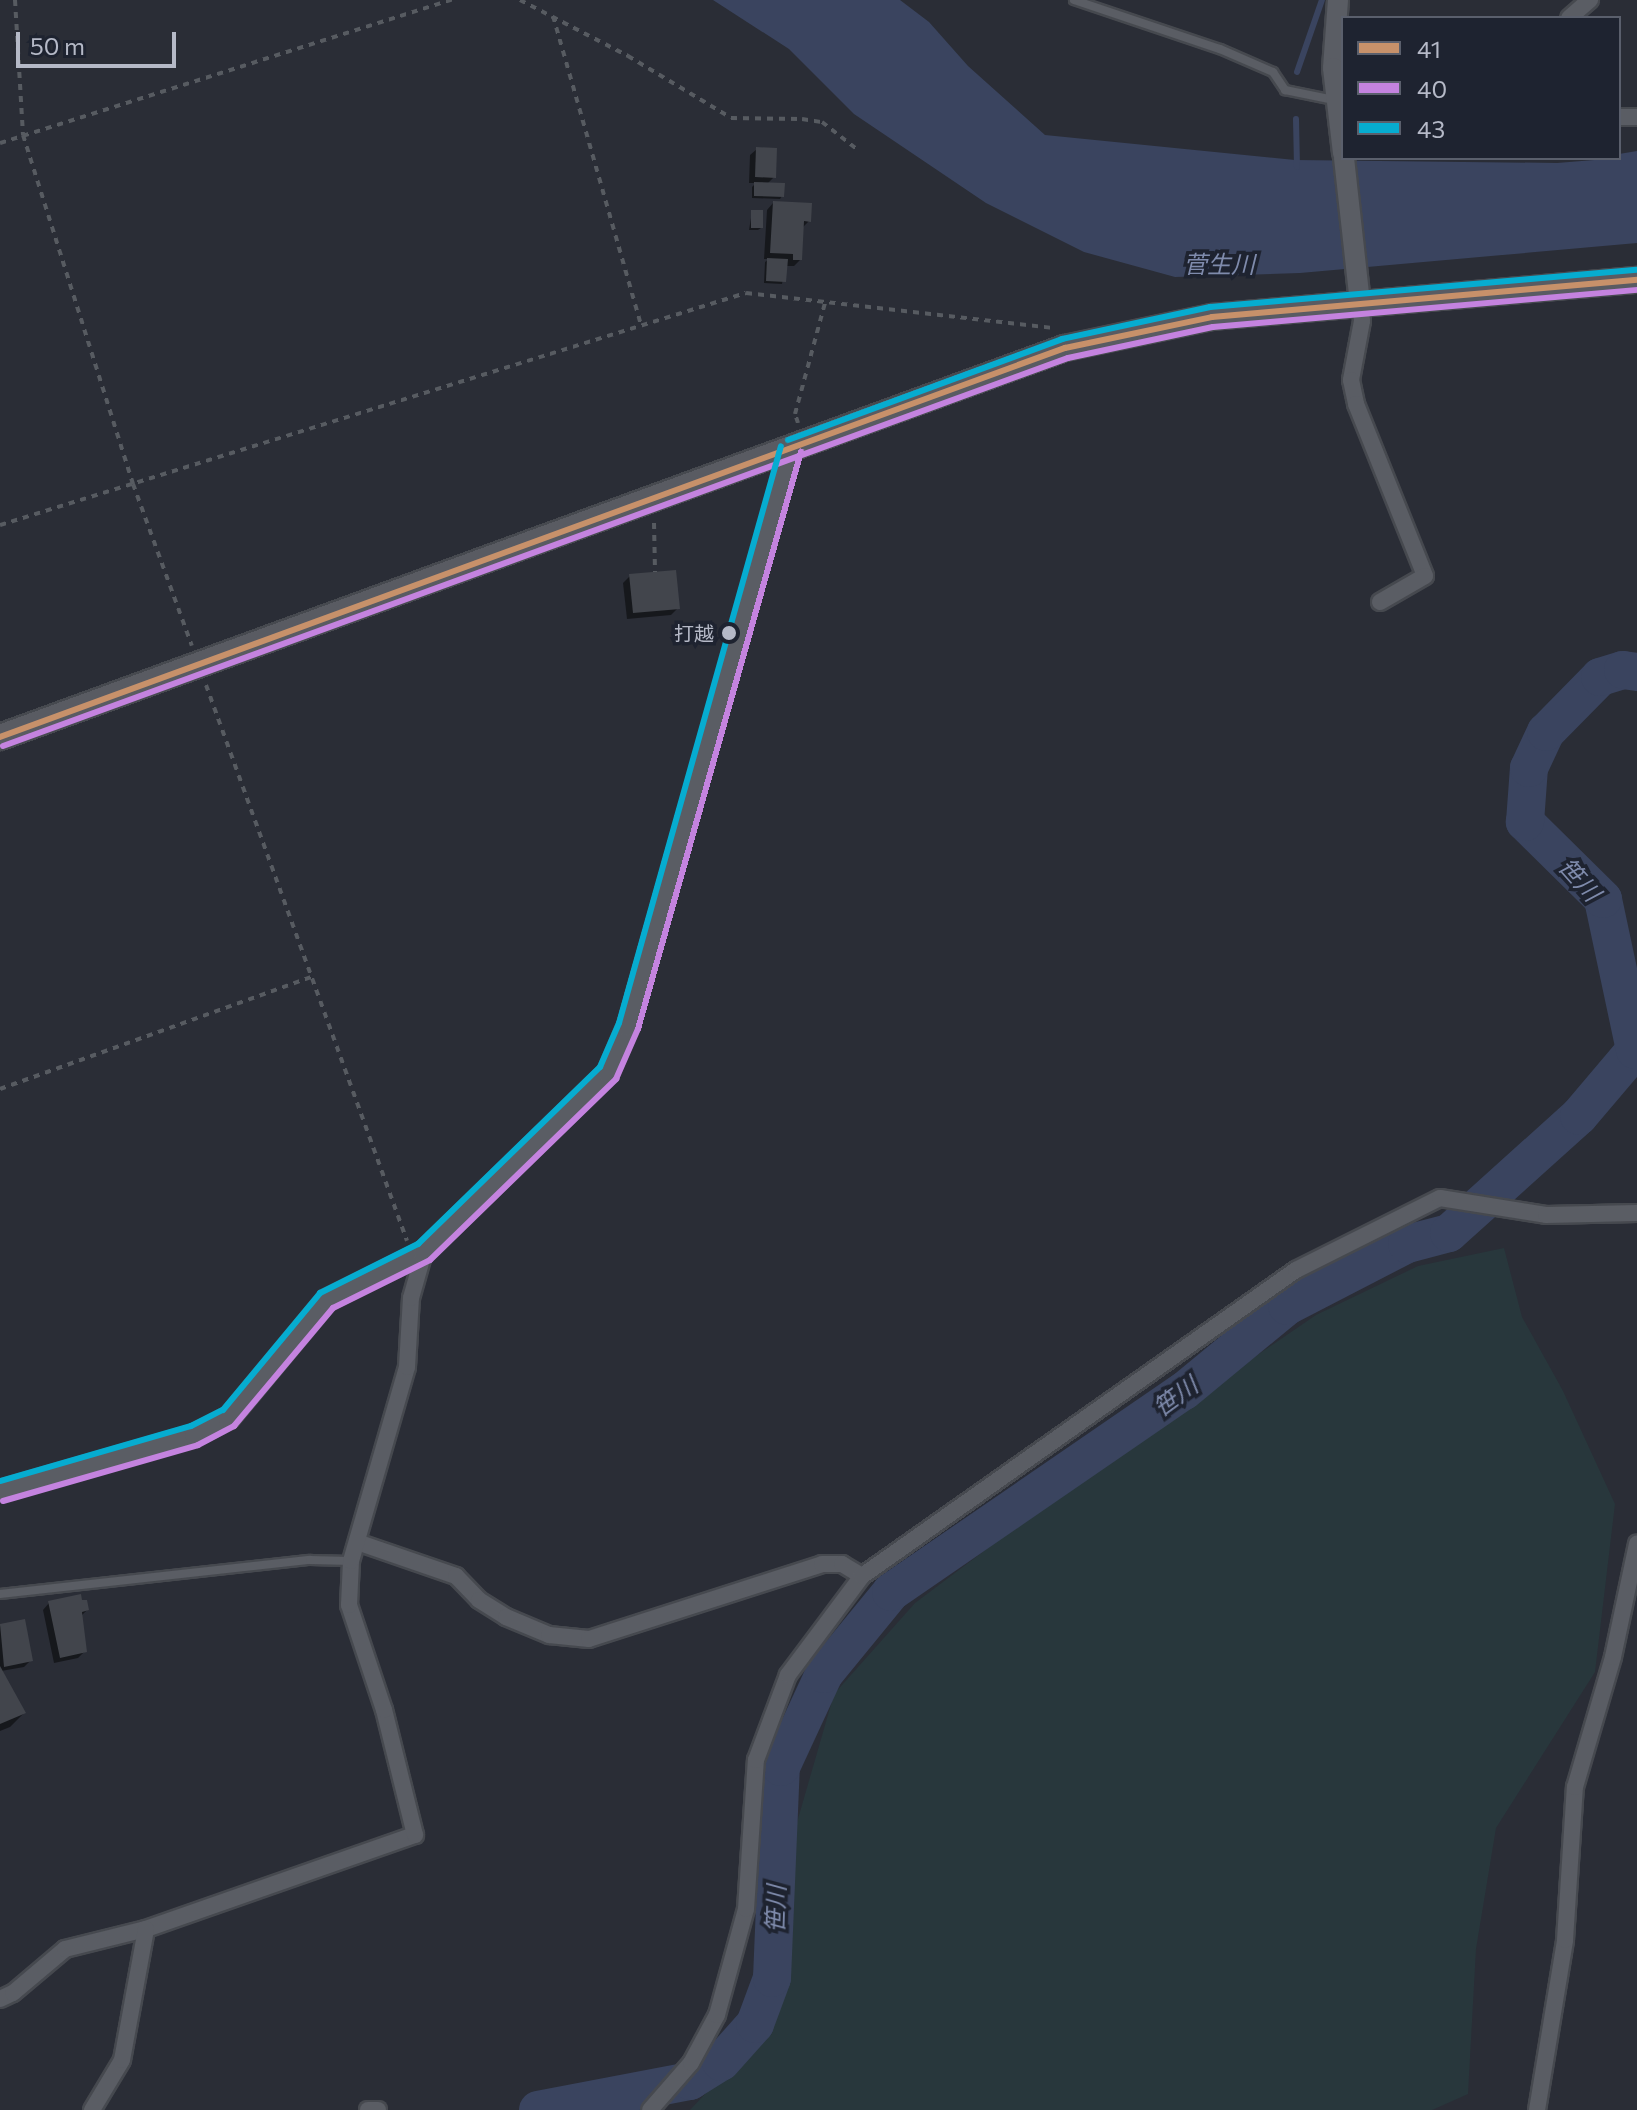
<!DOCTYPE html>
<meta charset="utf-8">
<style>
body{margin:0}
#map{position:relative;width:1637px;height:2110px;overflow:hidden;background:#2a2d36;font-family:Commissioner,"Noto Sans JP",sans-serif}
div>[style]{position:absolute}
.green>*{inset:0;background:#28373c}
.water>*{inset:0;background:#3a445f}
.shadow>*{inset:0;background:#0007}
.stream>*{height:6px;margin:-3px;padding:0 3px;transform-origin:3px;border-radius:3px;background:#3a445f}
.river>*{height:38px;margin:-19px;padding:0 19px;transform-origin:19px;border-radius:19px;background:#3a445f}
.building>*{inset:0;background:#42454c}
.path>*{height:4px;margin-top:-2px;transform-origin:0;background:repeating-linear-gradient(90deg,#575b61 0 6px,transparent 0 12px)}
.roads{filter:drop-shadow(2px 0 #46494f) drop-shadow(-2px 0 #46494f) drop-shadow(0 2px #46494f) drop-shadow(0 -2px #46494f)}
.service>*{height:8px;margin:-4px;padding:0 4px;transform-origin:4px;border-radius:4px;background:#5a5d64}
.minor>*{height:16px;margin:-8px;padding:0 8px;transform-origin:8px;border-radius:8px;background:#5a5d64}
.tertiary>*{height:20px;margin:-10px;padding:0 10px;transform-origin:10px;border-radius:10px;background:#5a5d64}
.secondary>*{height:24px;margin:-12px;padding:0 12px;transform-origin:12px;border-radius:12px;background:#595b62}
.bus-1>*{height:6px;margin:-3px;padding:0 3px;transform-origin:3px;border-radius:3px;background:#c7916a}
.bus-2>*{height:6px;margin:-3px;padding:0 3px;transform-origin:3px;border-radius:3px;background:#c483df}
.bus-3>*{height:6px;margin:-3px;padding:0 3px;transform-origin:3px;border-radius:3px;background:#06acd0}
.dots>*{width:22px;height:22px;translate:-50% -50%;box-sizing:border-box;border:4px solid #1e2330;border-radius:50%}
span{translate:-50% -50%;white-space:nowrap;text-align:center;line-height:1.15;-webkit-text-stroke:7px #1e2330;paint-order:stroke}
.bus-label{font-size:20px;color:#b5b9c7}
.right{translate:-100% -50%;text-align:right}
.water-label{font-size:24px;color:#7f8bac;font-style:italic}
.legend{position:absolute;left:1341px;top:16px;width:280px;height:144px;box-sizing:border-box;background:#1e2330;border:2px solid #5a5f6c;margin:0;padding:10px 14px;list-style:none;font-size:24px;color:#b5b9c7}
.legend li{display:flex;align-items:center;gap:16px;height:40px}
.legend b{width:40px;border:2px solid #5a5f6c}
.scale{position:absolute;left:16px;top:32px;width:160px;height:36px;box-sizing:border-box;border:4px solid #b5b9c7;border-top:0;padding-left:10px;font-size:24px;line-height:28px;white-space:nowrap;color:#b5b9c7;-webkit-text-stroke:6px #1e2330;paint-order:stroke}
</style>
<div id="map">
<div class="green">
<div style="clip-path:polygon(1504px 1248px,1522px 1317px,1563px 1391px,1615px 1504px,1595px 1672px,1496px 1828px,1476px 1949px,1468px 2094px,1432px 2110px,690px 2110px,739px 2058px,784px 1963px,789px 1850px,834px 1694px,915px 1603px,1120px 1449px,1316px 1315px,1418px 1266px)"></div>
</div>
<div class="water">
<div style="clip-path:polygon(713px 0,900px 0,929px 22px,968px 66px,1045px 135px,1295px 160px,1557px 163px,1619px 158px,1619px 154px,1637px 151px,1637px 243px,1300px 273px,1175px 277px,1084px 252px,986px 203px,854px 114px,789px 49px)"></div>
</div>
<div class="shadow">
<div style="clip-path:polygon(757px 149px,774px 177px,767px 184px,782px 196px,780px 199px,752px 198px,752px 187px,756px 183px,749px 183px,750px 155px)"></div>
<div style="clip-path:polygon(773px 203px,809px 221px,802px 228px,800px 260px,794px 266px,785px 266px,782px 284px,764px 283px,765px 262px,769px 259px,764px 259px,767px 210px)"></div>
<div style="clip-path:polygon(752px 212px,761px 228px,758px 230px,749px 230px)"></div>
<div style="clip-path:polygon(630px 576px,678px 608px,671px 615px,627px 619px,623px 583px)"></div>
<div style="clip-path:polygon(49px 1603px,81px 1603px,87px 1610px,81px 1616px,85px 1651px,78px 1658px,54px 1663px,43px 1610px)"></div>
<div style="clip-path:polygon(24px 1622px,31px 1660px,24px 1667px,1px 1671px,24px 1713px,10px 1727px,0 1731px,0 1626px)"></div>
</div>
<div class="stream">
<div style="left:1297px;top:72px;width:76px;rotate:-70.9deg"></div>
<div style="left:1296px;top:119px;width:48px;rotate:88.8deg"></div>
</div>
<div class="river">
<div style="left:538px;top:2110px;width:155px;rotate:-10.8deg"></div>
<div style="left:690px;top:2081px;width:36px;rotate:-32deg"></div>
<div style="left:721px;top:2062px;width:51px;rotate:-48.2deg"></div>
<div style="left:755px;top:2024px;width:49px;rotate:-69.7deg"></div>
<div style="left:772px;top:1978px;width:211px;rotate:-87.6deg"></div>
<div style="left:781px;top:1767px;width:102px;rotate:-65.2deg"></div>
<div style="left:824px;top:1674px;width:106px;rotate:-50.7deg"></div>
<div style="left:891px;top:1592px;width:355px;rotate:-34.5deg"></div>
<div style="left:1184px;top:1391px;width:134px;rotate:-39.5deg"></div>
<div style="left:1287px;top:1306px;width:135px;rotate:-27.3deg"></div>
<div style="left:1407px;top:1244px;width:43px;rotate:-14.7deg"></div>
<div style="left:1449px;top:1233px;width:175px;rotate:-42deg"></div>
<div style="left:1579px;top:1116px;width:87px;rotate:-49.7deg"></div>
<div style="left:1635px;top:1050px;width:154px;rotate:-102deg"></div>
<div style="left:1603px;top:899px;width:110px;rotate:-135.4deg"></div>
<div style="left:1525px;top:822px;width:54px;rotate:-85.8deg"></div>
<div style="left:1529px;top:768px;width:40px;rotate:-65deg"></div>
<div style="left:1546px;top:732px;width:77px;rotate:-45.5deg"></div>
<div style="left:1600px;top:677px;width:24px;rotate:-17deg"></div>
<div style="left:1623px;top:670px;width:14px;rotate:8deg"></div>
</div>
<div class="building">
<div style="clip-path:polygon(756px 147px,777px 148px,776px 178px,755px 177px)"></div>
<div style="clip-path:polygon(754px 182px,785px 183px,784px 197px,754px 196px)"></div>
<div style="clip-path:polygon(773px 201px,812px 203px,811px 222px,804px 221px,802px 260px,793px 260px,793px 254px,770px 253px)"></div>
<div style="clip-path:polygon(751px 210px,763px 210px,763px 228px,751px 228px)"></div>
<div style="clip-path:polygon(767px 258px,788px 259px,786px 282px,766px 281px)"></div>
<div style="clip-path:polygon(676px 570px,680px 609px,633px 613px,629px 574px)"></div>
<div style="clip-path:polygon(81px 1594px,82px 1600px,87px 1600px,89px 1610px,82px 1612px,87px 1652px,60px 1658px,48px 1601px)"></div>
<div style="clip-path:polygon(25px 1619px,33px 1661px,4px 1667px,0 1624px)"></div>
<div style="clip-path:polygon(0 1666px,26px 1713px,0 1724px)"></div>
</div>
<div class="path">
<div style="left:15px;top:0;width:135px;rotate:86.6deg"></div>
<div style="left:23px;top:135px;width:366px;rotate:72.5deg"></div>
<div style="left:133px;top:484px;width:172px;rotate:70deg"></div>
<div style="left:520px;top:0;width:122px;rotate:27.4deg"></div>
<div style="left:628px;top:56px;width:120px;rotate:31deg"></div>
<div style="left:731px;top:118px;width:71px;rotate:0.8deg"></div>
<div style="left:802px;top:119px;width:20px;rotate:9deg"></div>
<div style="left:822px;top:122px;width:46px;rotate:37.9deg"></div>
<div style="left:553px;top:16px;width:320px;rotate:74.1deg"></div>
<div style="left:0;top:143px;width:474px;rotate:-17.6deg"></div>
<div style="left:798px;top:423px;width:9px;rotate:-108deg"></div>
<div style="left:795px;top:414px;width:115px;rotate:-74.9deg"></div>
<div style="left:654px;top:523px;width:49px;rotate:88.8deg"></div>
<div style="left:0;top:525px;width:781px;rotate:-17.28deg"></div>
<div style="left:746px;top:293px;width:308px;rotate:6.5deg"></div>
<div style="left:206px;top:685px;width:591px;rotate:70.12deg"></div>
<div style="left:0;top:1089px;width:331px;rotate:-19.8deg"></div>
</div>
<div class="roads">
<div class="service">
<div style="left:1074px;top:0;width:154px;rotate:18.6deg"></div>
<div style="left:1220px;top:49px;width:58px;rotate:23.5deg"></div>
<div style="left:1273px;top:72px;width:22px;rotate:56deg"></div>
<div style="left:1285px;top:90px;width:50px;rotate:11.5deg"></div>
<div style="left:0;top:1594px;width:312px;rotate:-6.3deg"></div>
<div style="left:310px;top:1560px;width:41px;rotate:1.4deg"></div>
</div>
<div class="minor">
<div style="left:1569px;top:18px;width:28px;rotate:-41deg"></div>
<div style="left:1619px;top:117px;width:18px"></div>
<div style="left:1360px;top:304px;width:17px;rotate:83deg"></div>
<div style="left:1362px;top:321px;width:60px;rotate:100.6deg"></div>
<div style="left:1351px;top:380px;width:25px;rotate:78deg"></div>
<div style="left:1356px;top:404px;width:185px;rotate:68.1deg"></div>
<div style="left:1425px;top:576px;width:52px;rotate:150deg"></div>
<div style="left:357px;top:1542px;width:105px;rotate:19deg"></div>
<div style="left:456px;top:1576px;width:33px;rotate:46deg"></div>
<div style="left:479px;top:1600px;width:32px;rotate:32deg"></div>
<div style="left:506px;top:1617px;width:47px;rotate:22.7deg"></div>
<div style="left:549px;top:1635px;width:40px;rotate:5.7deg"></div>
<div style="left:589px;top:1639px;width:245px;rotate:-17.8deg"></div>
<div style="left:822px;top:1564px;width:20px"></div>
<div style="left:842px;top:1564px;width:23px;rotate:31deg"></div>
<div style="left:0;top:1999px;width:14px;rotate:-25deg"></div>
<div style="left:13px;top:1993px;width:68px;rotate:-40.2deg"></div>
<div style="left:65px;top:1949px;width:83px;rotate:-13.9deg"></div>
<div style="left:146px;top:1929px;width:285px;rotate:-19.3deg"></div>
<div style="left:415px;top:1835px;width:129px;rotate:-103.9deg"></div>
<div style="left:384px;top:1710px;width:111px;rotate:-108.4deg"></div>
<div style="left:349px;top:1605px;width:44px;rotate:-87.4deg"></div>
<div style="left:351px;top:1561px;width:202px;rotate:-73.9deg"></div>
<div style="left:407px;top:1367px;width:69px;rotate:-86.7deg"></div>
<div style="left:411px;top:1298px;width:48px;rotate:-74.2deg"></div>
<div style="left:92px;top:2110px;width:58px;rotate:-59deg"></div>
<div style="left:122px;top:2060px;width:133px;rotate:-79.6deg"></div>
<div style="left:368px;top:2110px;width:10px"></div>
<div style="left:650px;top:2110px;width:62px;rotate:-48.9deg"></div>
<div style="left:691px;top:2063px;width:55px;rotate:-61.6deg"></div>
<div style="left:717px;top:2015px;width:110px;rotate:-74.7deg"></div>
<div style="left:746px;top:1909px;width:149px;rotate:-86.2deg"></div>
<div style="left:756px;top:1760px;width:91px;rotate:-69.4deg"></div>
<div style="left:788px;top:1675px;width:124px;rotate:-53.2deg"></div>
<div style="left:862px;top:1576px;width:531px;rotate:-35.19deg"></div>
<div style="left:1296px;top:1270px;width:161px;rotate:-26.6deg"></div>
<div style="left:1440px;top:1198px;width:107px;rotate:9.1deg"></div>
<div style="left:1546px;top:1215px;width:91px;rotate:-1.3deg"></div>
<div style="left:1537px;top:2110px;width:172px;rotate:-80.6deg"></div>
<div style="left:1565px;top:1940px;width:153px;rotate:-86.3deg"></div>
<div style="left:1575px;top:1787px;width:135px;rotate:-73.7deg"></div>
<div style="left:1613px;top:1657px;width:116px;rotate:-78deg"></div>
</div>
<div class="tertiary">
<div style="left:1338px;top:0;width:68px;rotate:94.2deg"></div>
<div style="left:1333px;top:68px;width:86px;rotate:83.3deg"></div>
<div style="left:1344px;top:158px;width:147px;rotate:83.7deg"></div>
<div style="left:0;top:1491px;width:203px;rotate:-16deg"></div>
<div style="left:195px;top:1435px;width:38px;rotate:-27deg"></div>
<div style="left:229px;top:1418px;width:153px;rotate:-50.3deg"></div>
<div style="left:327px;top:1300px;width:108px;rotate:-26.3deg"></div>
<div style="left:424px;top:1252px;width:257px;rotate:-44.2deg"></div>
<div style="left:608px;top:1073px;width:51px;rotate:-66.9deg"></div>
<div style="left:628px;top:1026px;width:600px;rotate:-74.23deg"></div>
</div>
<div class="secondary">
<div style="left:0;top:737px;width:1134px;rotate:-20.07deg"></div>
<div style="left:1065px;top:348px;width:150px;rotate:-11.9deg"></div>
<div style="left:1212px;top:317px;width:427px;rotate:-5deg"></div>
</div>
</div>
<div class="bus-1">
<div style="left:0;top:737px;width:1134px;rotate:-20.07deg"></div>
<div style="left:1065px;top:348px;width:150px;rotate:-11.9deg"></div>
<div style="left:1212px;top:317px;width:427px;rotate:-5deg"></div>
</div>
<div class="bus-2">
<div style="left:3px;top:746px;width:1133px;rotate:-20.02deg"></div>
<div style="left:1068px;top:358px;width:148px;rotate:-12.1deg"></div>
<div style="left:1213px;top:327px;width:426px;rotate:-5deg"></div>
<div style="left:3px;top:1501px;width:203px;rotate:-16deg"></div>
<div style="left:198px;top:1445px;width:41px;rotate:-27.8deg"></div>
<div style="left:234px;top:1426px;width:154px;rotate:-50deg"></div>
<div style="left:333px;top:1308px;width:108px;rotate:-26.3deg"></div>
<div style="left:430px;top:1260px;width:260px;rotate:-44.2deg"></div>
<div style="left:616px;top:1079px;width:55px;rotate:-66.3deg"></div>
<div style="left:638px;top:1029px;width:600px;rotate:-74.23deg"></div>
</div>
<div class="bus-3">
<div style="left:788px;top:440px;width:292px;rotate:-20.2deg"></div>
<div style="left:1062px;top:339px;width:151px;rotate:-12.2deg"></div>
<div style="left:1210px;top:307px;width:428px;rotate:-5deg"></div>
<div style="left:0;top:1481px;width:199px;rotate:-16.1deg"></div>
<div style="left:191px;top:1426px;width:36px;rotate:-27deg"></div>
<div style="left:223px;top:1410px;width:152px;rotate:-50.3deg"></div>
<div style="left:320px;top:1293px;width:110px;rotate:-26.6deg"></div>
<div style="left:418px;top:1244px;width:254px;rotate:-44.2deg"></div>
<div style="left:600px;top:1067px;width:48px;rotate:-66.6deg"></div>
<div style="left:619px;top:1023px;width:599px;rotate:-74.32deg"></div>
</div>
<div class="dots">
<div style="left:729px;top:633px;background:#b5b9c7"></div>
</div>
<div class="bus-label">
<span class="right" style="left:714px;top:633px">打越</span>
</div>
<div class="water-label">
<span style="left:1219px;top:264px">菅生川</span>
<span style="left:1580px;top:879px;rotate:48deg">笹川</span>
<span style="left:1175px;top:1396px;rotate:-36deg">笹川</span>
<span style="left:775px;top:1909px;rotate:-88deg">笹川</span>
</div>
<ul class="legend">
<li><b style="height:10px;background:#c7916a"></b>41</li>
<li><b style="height:10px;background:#c483df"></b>40</li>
<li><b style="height:10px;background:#06acd0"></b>43</li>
</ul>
<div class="scale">50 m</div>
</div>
